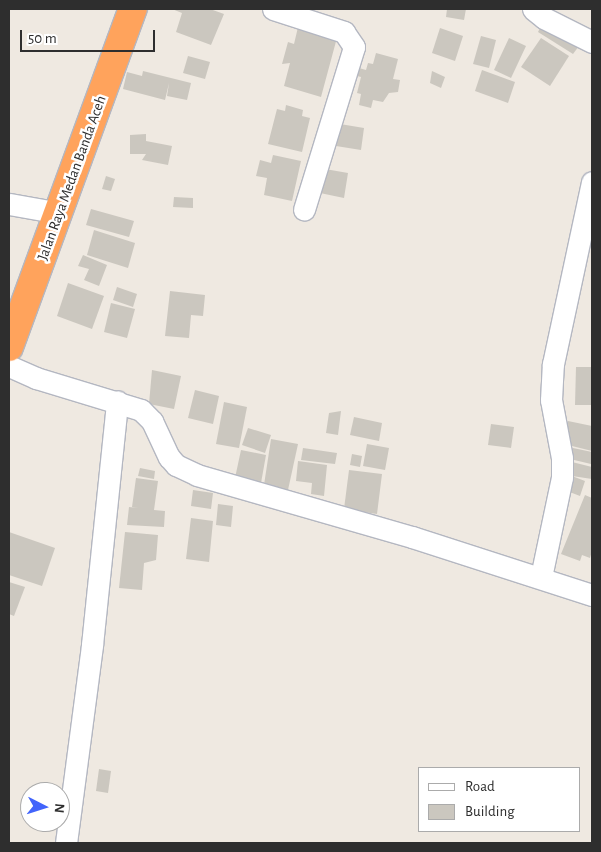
<!DOCTYPE html>
<style>
body{margin:0}
#map{position:relative;width:601px;height:852px;overflow:hidden;background:#efe9e1;font-family:"Alegreya Sans",sans-serif}
div>[style]{position:absolute}
.building>*{inset:0;background:#cbc7bf}
.roads{filter:drop-shadow(1px 0 #b4b7c1) drop-shadow(-1px 0 #b4b7c1) drop-shadow(0 1px #b4b7c1) drop-shadow(0 -1px #b4b7c1)}
.minor>*{height:21px;margin:-10.5px;padding:0 10.5px;transform-origin:10.5px;border-radius:10.5px;background:#fff}
.highway>*{height:28px;margin:-14px;padding:0 14px;transform-origin:14px;border-radius:14px;background:#ffa35c}
span{translate:-50% -50%;white-space:nowrap;text-align:center;line-height:1.15;-webkit-text-stroke:5px #fff;paint-order:stroke}
.street-label{font-size:15px;color:#2e2e2e}
.frame{position:absolute;inset:0;border:10px solid #2e2e2e;pointer-events:none}
.legend{position:absolute;left:418px;top:767px;width:162px;height:65px;box-sizing:border-box;background:#fff;border:1px solid #ababab;margin:0;padding:6px 9px;list-style:none;font-size:15px;color:#2e2e2e}
.legend li{display:flex;align-items:center;gap:10px;height:25px}
.legend b{width:25px;border:1px solid #ababab}
.north{position:absolute;left:20px;top:782px;width:50px;height:50px;box-sizing:border-box;background:#fff;border:1px solid #ababab;border-radius:50%;rotate:95deg;font-size:14px;font-weight:700;line-height:20px;text-align:center;color:#2e2e2e}
.north::after{content:'';display:block;margin:auto;width:18px;height:22px;background:#4264fb;clip-path:polygon(50% 0,100% 100%,50% 72%,0 100%)}
.scale{position:absolute;left:20px;top:30px;width:135px;height:22px;box-sizing:border-box;border:2px solid #2e2e2e;border-top:0;padding-left:6px;font-size:15px;line-height:18px;white-space:nowrap;color:#2e2e2e;-webkit-text-stroke:4px #fff;paint-order:stroke}
</style>
<div id="map">
<div class="building">
<div style="clip-path:polygon(172px 9px,210px 9px,224px 14px,211px 45px,176px 32px,182px 13px)"></div>
<div style="clip-path:polygon(447px 9px,466px 9px,464px 20px,446px 17px)"></div>
<div style="clip-path:polygon(299px 23px,338px 34px,321px 97px,284px 86px,290px 63px,282px 64px,288px 42px,294px 44px)"></div>
<div style="clip-path:polygon(542px 24px,579px 46px,573px 54px,538px 32px)"></div>
<div style="clip-path:polygon(440px 28px,463px 36px,455px 61px,432px 53px)"></div>
<div style="clip-path:polygon(481px 36px,496px 40px,489px 68px,473px 64px)"></div>
<div style="clip-path:polygon(509px 38px,526px 46px,511px 78px,494px 70px)"></div>
<div style="clip-path:polygon(541px 38px,569px 56px,550px 86px,521px 67px)"></div>
<div style="clip-path:polygon(376px 53px,398px 59px,393px 79px,400px 80px,398px 92px,389px 93px,383px 102px,373px 100px,371px 108px,359px 105px,361px 94px,357px 93px,361px 77px,357px 76px,359px 68px,366px 70px,368px 63px,373px 64px)"></div>
<div style="clip-path:polygon(188px 56px,210px 62px,205px 79px,183px 73px)"></div>
<div style="clip-path:polygon(482px 70px,515px 82px,508px 103px,475px 91px)"></div>
<div style="clip-path:polygon(143px 71px,191px 83px,187px 100px,167px 96px,169px 83px,165px 100px,123px 89px,127px 72px,142px 76px)"></div>
<div style="clip-path:polygon(432px 71px,445px 77px,441px 88px,430px 83px)"></div>
<div style="clip-path:polygon(286px 105px,303px 110px,302px 116px,310px 118px,302px 152px,268px 144px,277px 109px,285px 111px)"></div>
<div style="clip-path:polygon(340px 124px,364px 128px,361px 150px,336px 146px)"></div>
<div style="clip-path:polygon(146px 134px,146px 141px,172px 146px,168px 165px,142px 160px,146px 154px,130px 154px,130px 135px)"></div>
<div style="clip-path:polygon(273px 155px,301px 161px,292px 201px,264px 195px,267px 178px,256px 176px,260px 160px,271px 163px)"></div>
<div style="clip-path:polygon(325px 169px,348px 173px,344px 198px,320px 193px)"></div>
<div style="clip-path:polygon(106px 176px,115px 179px,111px 191px,102px 189px)"></div>
<div style="clip-path:polygon(174px 197px,193px 198px,193px 208px,173px 207px)"></div>
<div style="clip-path:polygon(91px 209px,134px 221px,129px 237px,86px 225px)"></div>
<div style="clip-path:polygon(94px 230px,135px 243px,128px 268px,87px 255px)"></div>
<div style="clip-path:polygon(83px 255px,107px 265px,99px 286px,84px 280px,89px 269px,78px 266px)"></div>
<div style="clip-path:polygon(68px 283px,104px 296px,92px 329px,57px 316px)"></div>
<div style="clip-path:polygon(117px 287px,137px 294px,133px 307px,113px 300px)"></div>
<div style="clip-path:polygon(170px 291px,205px 295px,203px 316px,191px 315px,189px 338px,165px 336px)"></div>
<div style="clip-path:polygon(111px 303px,135px 309px,127px 338px,104px 332px)"></div>
<div style="clip-path:polygon(576px 367px,592px 367px,592px 405px,575px 405px)"></div>
<div style="clip-path:polygon(152px 370px,181px 376px,174px 409px,149px 404px)"></div>
<div style="clip-path:polygon(195px 390px,219px 396px,213px 424px,188px 418px)"></div>
<div style="clip-path:polygon(224px 402px,247px 407px,239px 448px,216px 444px)"></div>
<div style="clip-path:polygon(341px 411px,338px 435px,326px 433px,329px 413px)"></div>
<div style="clip-path:polygon(354px 417px,382px 423px,379px 441px,350px 435px)"></div>
<div style="clip-path:polygon(568px 421px,592px 426px,592px 451px,564px 444px)"></div>
<div style="clip-path:polygon(491px 424px,514px 427px,511px 448px,488px 445px)"></div>
<div style="clip-path:polygon(248px 428px,271px 435px,265px 453px,242px 445px)"></div>
<div style="clip-path:polygon(271px 439px,298px 444px,288px 490px,264px 485px)"></div>
<div style="clip-path:polygon(367px 444px,389px 448px,385px 470px,363px 466px)"></div>
<div style="clip-path:polygon(303px 448px,337px 453px,335px 464px,301px 460px)"></div>
<div style="clip-path:polygon(573px 448px,592px 452px,591px 464px,570px 459px)"></div>
<div style="clip-path:polygon(241px 450px,266px 455px,261px 483px,235px 478px)"></div>
<div style="clip-path:polygon(352px 454px,362px 456px,360px 467px,350px 465px)"></div>
<div style="clip-path:polygon(298px 461px,327px 465px,324px 496px,311px 494px,312px 483px,296px 481px)"></div>
<div style="clip-path:polygon(572px 462px,592px 467px,592px 479px,572px 476px,585px 481px,580px 496px,567px 491px)"></div>
<div style="clip-path:polygon(140px 468px,155px 471px,154px 479px,138px 476px)"></div>
<div style="clip-path:polygon(349px 470px,382px 474px,377px 514px,344px 509px)"></div>
<div style="clip-path:polygon(136px 478px,158px 481px,154px 510px,165px 511px,164px 527px,127px 525px,129px 507px,138px 508px,132px 507px)"></div>
<div style="clip-path:polygon(193px 490px,213px 493px,211px 509px,191px 506px)"></div>
<div style="clip-path:polygon(585px 495px,592px 498px,592px 551px,590px 558px,582px 555px,580px 561px,561px 554px)"></div>
<div style="clip-path:polygon(218px 504px,233px 506px,231px 527px,216px 525px)"></div>
<div style="clip-path:polygon(191px 518px,213px 521px,209px 562px,186px 559px)"></div>
<div style="clip-path:polygon(9px 532px,55px 548px,42px 586px,9px 575px)"></div>
<div style="clip-path:polygon(125px 532px,158px 535px,156px 560px,144px 563px,142px 590px,119px 588px)"></div>
<div style="clip-path:polygon(9px 582px,25px 587px,14px 616px,9px 614px)"></div>
<div style="clip-path:polygon(99px 769px,111px 771px,108px 793px,96px 791px)"></div>
</div>
<div class="roads">
<div class="minor">
<div style="left:273px;top:9px;width:75px;rotate:17.9deg"></div>
<div style="left:344px;top:32px;width:18px;rotate:56deg"></div>
<div style="left:354px;top:47px;width:170px;rotate:107.1deg"></div>
<div style="left:533px;top:9px;width:14px;rotate:39deg"></div>
<div style="left:544px;top:18px;width:54px;rotate:26.6deg"></div>
<div style="left:9px;top:204px;width:52px;rotate:10deg"></div>
<div style="left:9px;top:366px;width:30px;rotate:24deg"></div>
<div style="left:36px;top:378px;width:110px;rotate:16.9deg"></div>
<div style="left:141px;top:410px;width:16px;rotate:45deg"></div>
<div style="left:152px;top:421px;width:40px;rotate:65deg"></div>
<div style="left:169px;top:457px;width:11px;rotate:49deg"></div>
<div style="left:176px;top:465px;width:23px;rotate:25deg"></div>
<div style="left:197px;top:475px;width:224px;rotate:16.1deg"></div>
<div style="left:412px;top:537px;width:189px;rotate:17.9deg"></div>
<div style="left:541px;top:577px;width:102px;rotate:-78.1deg"></div>
<div style="left:562px;top:477px;width:19px;rotate:-90deg"></div>
<div style="left:562px;top:458px;width:59px;rotate:-100.7deg"></div>
<div style="left:551px;top:400px;width:36px;rotate:-87deg"></div>
<div style="left:553px;top:364px;width:186px;rotate:-77.9deg"></div>
<div style="left:66px;top:843px;width:200px;rotate:-82.5deg"></div>
<div style="left:92px;top:645px;width:245px;rotate:-84.1deg"></div>
</div>
<div class="highway">
<div style="left:9px;top:347px;width:360px;rotate:-69.9deg"></div>
</div>
</div>
<div class="street-label">
<span style="left:72px;top:178px;rotate:-70deg">Jalan Raya Medan Banda Aceh</span>
</div>
<div class="frame"></div>
<ul class="legend">
<li><b style="height:6px;background:#fff"></b>Road</li>
<li><b style="height:14px;background:#cbc7bf"></b>Building</li>
</ul>
<div class="north">N</div>
<div class="scale">50 m</div>
</div>
